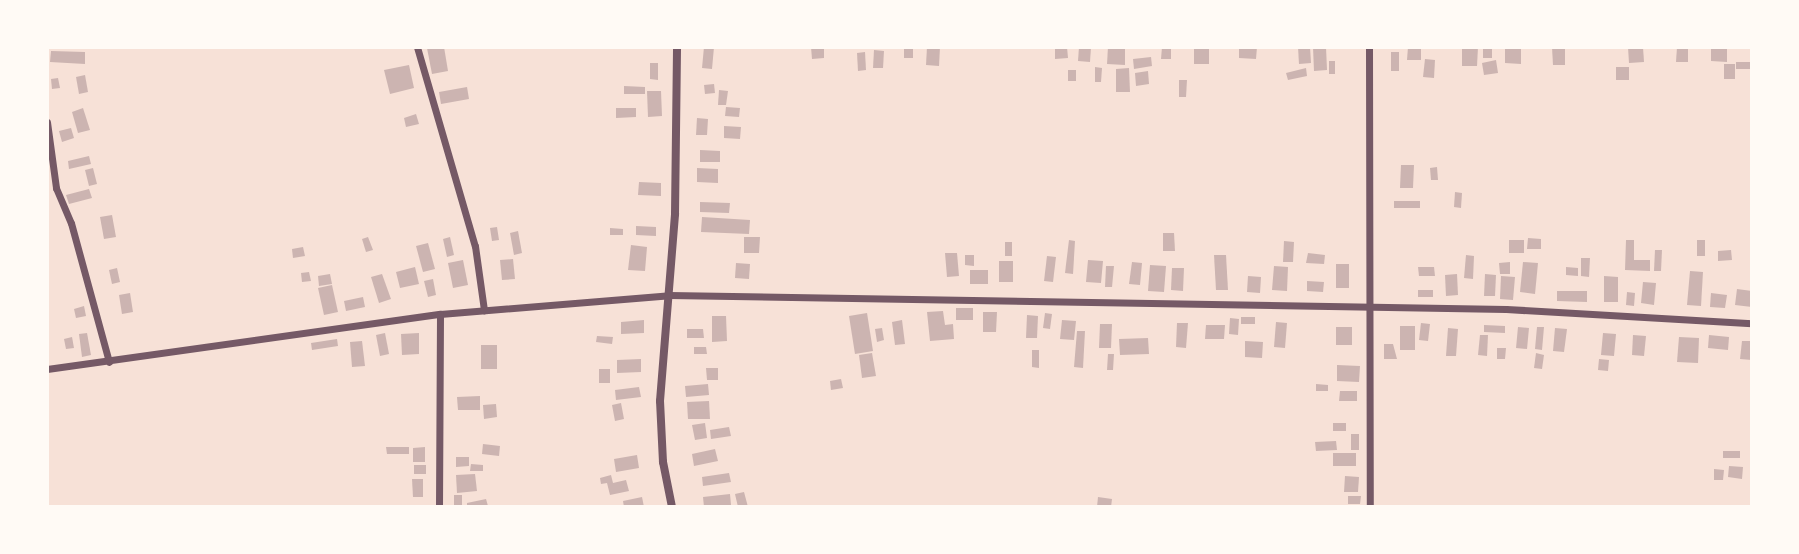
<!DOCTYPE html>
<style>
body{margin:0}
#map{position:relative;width:1799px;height:554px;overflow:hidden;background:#f7e1d7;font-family:Barlow,sans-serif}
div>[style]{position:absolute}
.building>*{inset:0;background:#ccb4b1}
.minor>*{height:7px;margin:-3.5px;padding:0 3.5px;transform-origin:3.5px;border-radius:3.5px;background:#755966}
.tertiary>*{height:8px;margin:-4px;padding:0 4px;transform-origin:4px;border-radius:4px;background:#755966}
span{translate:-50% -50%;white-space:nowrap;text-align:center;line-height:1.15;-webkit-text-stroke:7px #fffaf5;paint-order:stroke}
.frame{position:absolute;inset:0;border:49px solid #fffaf5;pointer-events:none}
</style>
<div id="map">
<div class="building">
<div style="clip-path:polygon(444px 47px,448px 71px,432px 74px,427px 48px)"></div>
<div style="clip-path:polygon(704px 47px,714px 47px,712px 69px,702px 68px)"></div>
<div style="clip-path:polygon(811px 47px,824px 47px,824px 58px,812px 59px)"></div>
<div style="clip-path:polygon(904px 47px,913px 47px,913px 58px,904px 58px)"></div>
<div style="clip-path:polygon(927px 47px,940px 47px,939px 66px,926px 65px)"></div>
<div style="clip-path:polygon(1055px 47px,1067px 47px,1068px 58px,1055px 59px)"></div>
<div style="clip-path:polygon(1079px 47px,1091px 47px,1090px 62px,1078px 61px)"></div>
<div style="clip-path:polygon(1108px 47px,1125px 47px,1125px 65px,1107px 64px)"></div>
<div style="clip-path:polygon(1162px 47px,1171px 47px,1171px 59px,1161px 59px)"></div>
<div style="clip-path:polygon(1194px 47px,1209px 47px,1209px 64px,1194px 64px)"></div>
<div style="clip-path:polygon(1239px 47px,1257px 47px,1256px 59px,1239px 58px)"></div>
<div style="clip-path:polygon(1298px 47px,1310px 47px,1311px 63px,1299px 64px)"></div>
<div style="clip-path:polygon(1313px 47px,1326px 47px,1327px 70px,1314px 71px)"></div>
<div style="clip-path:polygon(1408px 47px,1421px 47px,1421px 60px,1407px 60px)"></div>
<div style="clip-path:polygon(1462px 47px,1478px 47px,1477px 66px,1462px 66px)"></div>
<div style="clip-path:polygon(1483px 47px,1492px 47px,1492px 58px,1483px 58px)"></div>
<div style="clip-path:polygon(1505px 47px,1521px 47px,1521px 64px,1505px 63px)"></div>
<div style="clip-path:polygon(1552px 47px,1565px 47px,1565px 65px,1553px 65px)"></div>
<div style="clip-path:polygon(1628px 47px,1643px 47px,1644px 62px,1629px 63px)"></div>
<div style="clip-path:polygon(1677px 47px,1688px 47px,1688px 62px,1676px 62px)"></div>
<div style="clip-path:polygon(1711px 47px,1727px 47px,1727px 62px,1711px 61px)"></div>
<div style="clip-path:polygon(874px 50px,884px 51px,883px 68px,873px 68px)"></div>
<div style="clip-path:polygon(51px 51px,85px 52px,85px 64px,50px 62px)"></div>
<div style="clip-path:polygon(865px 52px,866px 70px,858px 71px,857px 53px)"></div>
<div style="clip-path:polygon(1391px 52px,1399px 52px,1399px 71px,1391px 71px)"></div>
<div style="clip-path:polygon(1151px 57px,1152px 66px,1134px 69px,1133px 59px)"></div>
<div style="clip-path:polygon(1425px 59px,1435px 60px,1434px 78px,1423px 77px)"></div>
<div style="clip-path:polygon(1496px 60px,1498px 73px,1484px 75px,1482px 63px)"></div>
<div style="clip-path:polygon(1329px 61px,1335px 61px,1335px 74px,1329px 74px)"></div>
<div style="clip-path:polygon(1736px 62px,1750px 62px,1750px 69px,1736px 69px)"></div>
<div style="clip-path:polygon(650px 63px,658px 63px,658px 80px,650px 79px)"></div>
<div style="clip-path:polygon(1724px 64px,1735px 64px,1735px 79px,1724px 79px)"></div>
<div style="clip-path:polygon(409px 65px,414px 88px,390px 94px,384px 70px)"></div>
<div style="clip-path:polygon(1095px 67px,1102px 68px,1101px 82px,1095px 82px)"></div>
<div style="clip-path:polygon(1616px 67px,1629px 67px,1629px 80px,1616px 80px)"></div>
<div style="clip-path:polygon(1129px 68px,1130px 92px,1116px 92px,1116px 69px)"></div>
<div style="clip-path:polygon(1306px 68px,1307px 76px,1288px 80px,1286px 73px)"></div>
<div style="clip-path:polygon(1068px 70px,1076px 70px,1076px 81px,1068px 81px)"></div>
<div style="clip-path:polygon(1148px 71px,1149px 84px,1136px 86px,1135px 73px)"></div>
<div style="clip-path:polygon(85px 75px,88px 92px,79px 94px,76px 77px)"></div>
<div style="clip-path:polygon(58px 78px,60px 88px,52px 89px,51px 79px)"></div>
<div style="clip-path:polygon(1179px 80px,1187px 80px,1186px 97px,1179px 97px)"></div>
<div style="clip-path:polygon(714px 84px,715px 93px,705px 94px,704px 85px)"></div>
<div style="clip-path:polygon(624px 86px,645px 87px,645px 94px,624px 94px)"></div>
<div style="clip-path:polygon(467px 87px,469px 99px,441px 104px,439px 92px)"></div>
<div style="clip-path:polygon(719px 90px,728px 91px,726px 105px,718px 105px)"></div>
<div style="clip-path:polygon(647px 91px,661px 91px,662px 116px,648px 117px)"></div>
<div style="clip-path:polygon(726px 107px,740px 108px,739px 117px,725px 116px)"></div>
<div style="clip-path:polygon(83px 108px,90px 130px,78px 133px,72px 112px)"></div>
<div style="clip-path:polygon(616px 108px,636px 108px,636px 117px,616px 118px)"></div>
<div style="clip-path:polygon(416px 114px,419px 124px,406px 127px,404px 118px)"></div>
<div style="clip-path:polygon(697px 118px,708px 119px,707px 135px,696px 135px)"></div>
<div style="clip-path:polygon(724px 126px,741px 127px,740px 139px,724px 138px)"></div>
<div style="clip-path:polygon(71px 128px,74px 138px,62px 142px,59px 131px)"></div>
<div style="clip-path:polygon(700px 150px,720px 151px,720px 162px,700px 162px)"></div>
<div style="clip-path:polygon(89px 156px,91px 164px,69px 169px,68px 161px)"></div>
<div style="clip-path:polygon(1401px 165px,1414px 165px,1413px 188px,1400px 188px)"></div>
<div style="clip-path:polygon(1437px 167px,1438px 180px,1431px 180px,1430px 168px)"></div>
<div style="clip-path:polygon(93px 168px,97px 184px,89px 186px,85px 170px)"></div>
<div style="clip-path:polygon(697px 168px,718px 169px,718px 183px,697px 182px)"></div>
<div style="clip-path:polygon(639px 182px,661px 183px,661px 196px,638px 195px)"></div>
<div style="clip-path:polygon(89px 189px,92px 198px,69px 204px,66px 195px)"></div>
<div style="clip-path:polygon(1455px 192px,1462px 193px,1461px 208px,1454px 207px)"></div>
<div style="clip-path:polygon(1394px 201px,1420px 201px,1420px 208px,1394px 208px)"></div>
<div style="clip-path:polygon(700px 202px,730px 203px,729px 213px,700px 212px)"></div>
<div style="clip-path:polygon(112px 215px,116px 237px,104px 239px,100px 217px)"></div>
<div style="clip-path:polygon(702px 217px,750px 220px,749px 234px,701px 232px)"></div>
<div style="clip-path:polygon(636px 226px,656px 227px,656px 236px,636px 235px)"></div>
<div style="clip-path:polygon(497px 227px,499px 240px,492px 241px,490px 228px)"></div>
<div style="clip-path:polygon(610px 228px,623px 229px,623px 235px,610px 235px)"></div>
<div style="clip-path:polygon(518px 231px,522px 253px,514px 255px,510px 233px)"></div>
<div style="clip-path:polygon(1163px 233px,1174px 233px,1175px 251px,1163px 251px)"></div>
<div style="clip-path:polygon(368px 237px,373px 250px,366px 252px,362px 239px)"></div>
<div style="clip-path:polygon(450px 237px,454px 255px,447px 257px,443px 239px)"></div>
<div style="clip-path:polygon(744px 237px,760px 237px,759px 253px,744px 253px)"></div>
<div style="clip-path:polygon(1528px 238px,1541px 239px,1541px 249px,1527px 249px)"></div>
<div style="clip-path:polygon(1069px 240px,1075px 241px,1073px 274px,1065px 273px)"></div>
<div style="clip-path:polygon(1509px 240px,1524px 240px,1524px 253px,1509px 253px)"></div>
<div style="clip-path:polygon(1626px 240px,1634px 240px,1634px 260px,1650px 260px,1650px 271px,1625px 270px)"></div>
<div style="clip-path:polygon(1697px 240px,1705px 240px,1705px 256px,1697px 256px)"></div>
<div style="clip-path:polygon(1284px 241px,1294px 242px,1293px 262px,1283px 262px)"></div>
<div style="clip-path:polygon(1005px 242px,1012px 242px,1012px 256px,1005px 256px)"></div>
<div style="clip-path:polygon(428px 243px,435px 269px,423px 272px,416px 246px)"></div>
<div style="clip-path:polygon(631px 245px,647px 247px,645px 271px,628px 270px)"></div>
<div style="clip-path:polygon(303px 247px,305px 256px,293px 258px,292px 249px)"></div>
<div style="clip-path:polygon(1655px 250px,1662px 250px,1661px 271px,1654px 271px)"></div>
<div style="clip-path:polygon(1731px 250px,1732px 260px,1718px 261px,1718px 251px)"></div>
<div style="clip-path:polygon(945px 253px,957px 253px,959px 276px,947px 277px)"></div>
<div style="clip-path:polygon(1308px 253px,1325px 255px,1324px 264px,1306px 263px)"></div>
<div style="clip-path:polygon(965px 255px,974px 255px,974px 266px,965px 265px)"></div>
<div style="clip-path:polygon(1214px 255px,1226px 255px,1228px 290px,1216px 290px)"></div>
<div style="clip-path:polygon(1466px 255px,1474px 256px,1473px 279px,1464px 278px)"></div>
<div style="clip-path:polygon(1047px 256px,1056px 257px,1053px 282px,1044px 281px)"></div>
<div style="clip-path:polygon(1581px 258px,1590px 258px,1589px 277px,1581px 276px)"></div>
<div style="clip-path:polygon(513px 259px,515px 279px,502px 280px,500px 260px)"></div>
<div style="clip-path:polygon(463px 260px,468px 285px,453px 288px,448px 263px)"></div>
<div style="clip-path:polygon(1088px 260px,1103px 261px,1101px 283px,1086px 282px)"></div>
<div style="clip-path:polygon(999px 261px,1013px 261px,1013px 282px,999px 282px)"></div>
<div style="clip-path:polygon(1132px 262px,1142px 263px,1140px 285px,1129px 284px)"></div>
<div style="clip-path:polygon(1510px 262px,1510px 274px,1500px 274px,1499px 263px)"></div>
<div style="clip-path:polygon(1523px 262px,1538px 263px,1535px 294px,1520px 292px)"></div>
<div style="clip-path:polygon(736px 263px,750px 264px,749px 279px,735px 278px)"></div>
<div style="clip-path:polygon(1336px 264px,1349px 264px,1349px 288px,1336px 288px)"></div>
<div style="clip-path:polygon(1150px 265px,1166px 266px,1164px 292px,1148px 291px)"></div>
<div style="clip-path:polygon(1106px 266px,1114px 266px,1112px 287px,1105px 287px)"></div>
<div style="clip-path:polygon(1274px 266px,1288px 267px,1287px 291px,1272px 290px)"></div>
<div style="clip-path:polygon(415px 267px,419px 284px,400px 288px,396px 272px)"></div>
<div style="clip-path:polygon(1418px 267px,1434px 267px,1435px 276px,1419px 276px)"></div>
<div style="clip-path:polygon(1566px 267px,1578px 268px,1578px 276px,1566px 275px)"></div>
<div style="clip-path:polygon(117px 268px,120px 282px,112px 284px,109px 270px)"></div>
<div style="clip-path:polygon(1172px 268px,1184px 268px,1183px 291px,1171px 290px)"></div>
<div style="clip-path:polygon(970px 270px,988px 270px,988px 284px,970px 284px)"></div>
<div style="clip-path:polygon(1690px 271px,1703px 272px,1701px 306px,1687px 305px)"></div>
<div style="clip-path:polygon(309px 272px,311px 281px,302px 282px,301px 273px)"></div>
<div style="clip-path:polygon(330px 274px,332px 284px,319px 286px,318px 276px)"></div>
<div style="clip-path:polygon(382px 274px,391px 299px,379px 303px,371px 277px)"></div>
<div style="clip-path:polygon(1457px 274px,1458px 295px,1446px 296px,1445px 275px)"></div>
<div style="clip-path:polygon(1485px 274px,1496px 275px,1495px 296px,1484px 296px)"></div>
<div style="clip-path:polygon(1248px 276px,1261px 277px,1260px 293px,1247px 292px)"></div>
<div style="clip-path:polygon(1501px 276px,1515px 277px,1513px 300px,1500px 299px)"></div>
<div style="clip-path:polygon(1604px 276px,1618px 277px,1618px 302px,1604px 302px)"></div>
<div style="clip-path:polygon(433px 279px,436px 295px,428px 297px,424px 281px)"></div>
<div style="clip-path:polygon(1307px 281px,1324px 282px,1323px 292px,1307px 291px)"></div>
<div style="clip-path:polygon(1643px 282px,1656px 283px,1654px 305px,1641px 303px)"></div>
<div style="clip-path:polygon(332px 285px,338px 312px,324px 315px,318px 288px)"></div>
<div style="clip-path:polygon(1737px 289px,1752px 291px,1752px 307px,1735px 305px)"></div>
<div style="clip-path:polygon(1418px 290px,1433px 290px,1433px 297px,1418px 297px)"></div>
<div style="clip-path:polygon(1557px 291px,1587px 291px,1587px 302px,1557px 301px)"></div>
<div style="clip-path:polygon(1627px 292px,1635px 293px,1634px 306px,1626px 305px)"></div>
<div style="clip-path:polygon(130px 293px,133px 312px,122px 314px,119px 295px)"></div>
<div style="clip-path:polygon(1711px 293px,1727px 295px,1725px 308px,1710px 307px)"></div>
<div style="clip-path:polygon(363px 297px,365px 307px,346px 311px,344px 301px)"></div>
<div style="clip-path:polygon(84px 306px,86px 316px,76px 318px,74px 309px)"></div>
<div style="clip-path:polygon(956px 308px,973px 308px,973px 320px,956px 320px)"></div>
<div style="clip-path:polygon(943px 311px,945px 325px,953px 324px,954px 339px,930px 341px,927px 312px)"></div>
<div style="clip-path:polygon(983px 312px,997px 312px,996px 332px,983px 332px)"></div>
<div style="clip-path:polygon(867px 313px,873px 351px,855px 354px,849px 316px)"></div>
<div style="clip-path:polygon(1045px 313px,1052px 314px,1050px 329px,1043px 328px)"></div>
<div style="clip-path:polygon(1027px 315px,1038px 316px,1037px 338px,1026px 338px)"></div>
<div style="clip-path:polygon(712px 316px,726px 316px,727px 341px,712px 342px)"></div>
<div style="clip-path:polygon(1241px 317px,1255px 317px,1255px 324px,1241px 324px)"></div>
<div style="clip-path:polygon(1230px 318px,1239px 319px,1238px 335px,1229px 334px)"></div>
<div style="clip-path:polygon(644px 320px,644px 333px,621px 334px,621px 322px)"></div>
<div style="clip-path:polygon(902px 320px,905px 344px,895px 345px,892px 322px)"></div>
<div style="clip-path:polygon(1062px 320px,1076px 321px,1074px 340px,1060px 339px)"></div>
<div style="clip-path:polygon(1276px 322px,1287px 323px,1285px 348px,1274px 347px)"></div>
<div style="clip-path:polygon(1177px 323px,1188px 323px,1186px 348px,1176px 347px)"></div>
<div style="clip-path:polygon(1421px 323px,1430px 324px,1428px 341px,1419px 340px)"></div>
<div style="clip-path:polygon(1100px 324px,1112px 324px,1111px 348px,1099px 348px)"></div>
<div style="clip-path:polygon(1206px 325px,1225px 325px,1224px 339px,1205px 339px)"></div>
<div style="clip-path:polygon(1484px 325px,1505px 326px,1505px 333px,1484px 332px)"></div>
<div style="clip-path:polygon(1400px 326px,1415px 326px,1415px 350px,1400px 350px)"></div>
<div style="clip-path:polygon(1336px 327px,1352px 327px,1352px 345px,1336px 345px)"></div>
<div style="clip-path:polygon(1518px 327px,1529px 328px,1527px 349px,1516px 348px)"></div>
<div style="clip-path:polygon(1537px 327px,1544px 327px,1542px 350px,1535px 349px)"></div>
<div style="clip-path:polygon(882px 328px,884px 340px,877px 342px,875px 329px)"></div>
<div style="clip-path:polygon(1448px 328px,1458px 329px,1456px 356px,1446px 356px)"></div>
<div style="clip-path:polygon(1555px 328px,1567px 329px,1564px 352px,1553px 351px)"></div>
<div style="clip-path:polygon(687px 329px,703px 329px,704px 338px,687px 338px)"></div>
<div style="clip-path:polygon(1077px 331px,1085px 331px,1083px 368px,1074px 367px)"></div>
<div style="clip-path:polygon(87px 333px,91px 355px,82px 357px,79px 334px)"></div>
<div style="clip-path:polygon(385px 333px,389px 354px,380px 356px,376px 335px)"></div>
<div style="clip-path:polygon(419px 333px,419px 354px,402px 355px,401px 334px)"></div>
<div style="clip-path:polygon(1603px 333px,1616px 334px,1614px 356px,1601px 355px)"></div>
<div style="clip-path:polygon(1480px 335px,1488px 335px,1487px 356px,1478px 355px)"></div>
<div style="clip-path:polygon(1633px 335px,1646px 336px,1644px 356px,1632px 355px)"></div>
<div style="clip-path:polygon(1709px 335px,1729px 337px,1728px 350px,1708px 348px)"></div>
<div style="clip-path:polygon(597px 336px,613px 337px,612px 344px,596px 342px)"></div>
<div style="clip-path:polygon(72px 337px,74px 348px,66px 349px,64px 339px)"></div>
<div style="clip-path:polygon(1679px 337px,1699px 338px,1698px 363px,1677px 362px)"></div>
<div style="clip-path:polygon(1148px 338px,1149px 354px,1120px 355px,1119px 339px)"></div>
<div style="clip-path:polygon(337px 339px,338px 346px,312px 350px,311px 343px)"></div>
<div style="clip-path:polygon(362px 341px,365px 366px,352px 367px,350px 342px)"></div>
<div style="clip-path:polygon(1245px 341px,1263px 342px,1262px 358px,1245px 357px)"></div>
<div style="clip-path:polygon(1742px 341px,1752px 341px,1752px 360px,1740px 359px)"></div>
<div style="clip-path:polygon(1384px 344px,1393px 344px,1397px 359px,1384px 359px)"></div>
<div style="clip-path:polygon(481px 345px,497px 345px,497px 369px,481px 369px)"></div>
<div style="clip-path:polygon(694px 347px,706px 347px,707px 354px,694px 354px)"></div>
<div style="clip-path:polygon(1497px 348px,1506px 348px,1505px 359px,1497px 359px)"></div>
<div style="clip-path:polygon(1032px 350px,1039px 350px,1039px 368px,1032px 367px)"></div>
<div style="clip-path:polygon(872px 353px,876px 376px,862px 378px,859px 355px)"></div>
<div style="clip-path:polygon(1536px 353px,1544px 355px,1542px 369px,1534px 368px)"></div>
<div style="clip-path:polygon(1108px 354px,1114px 354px,1113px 370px,1107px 370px)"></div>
<div style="clip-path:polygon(641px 359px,641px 372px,617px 373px,617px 360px)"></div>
<div style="clip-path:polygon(1599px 359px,1609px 360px,1608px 371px,1598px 370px)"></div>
<div style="clip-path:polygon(1337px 365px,1360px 366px,1359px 382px,1337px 381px)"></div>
<div style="clip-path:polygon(706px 368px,718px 368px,718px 380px,707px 380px)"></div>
<div style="clip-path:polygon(599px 369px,610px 369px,610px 383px,599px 383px)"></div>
<div style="clip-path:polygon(841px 379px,843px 388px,831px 390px,830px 381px)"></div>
<div style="clip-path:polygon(708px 384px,709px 395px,686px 397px,685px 386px)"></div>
<div style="clip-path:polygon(1316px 384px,1328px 385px,1328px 391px,1316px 391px)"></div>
<div style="clip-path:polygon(639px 387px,641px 397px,616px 400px,615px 390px)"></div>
<div style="clip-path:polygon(1340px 391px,1357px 391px,1357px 401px,1339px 401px)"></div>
<div style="clip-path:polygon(480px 396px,480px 410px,458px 410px,457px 397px)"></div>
<div style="clip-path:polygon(709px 401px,710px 419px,688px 419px,687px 402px)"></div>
<div style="clip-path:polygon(621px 403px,624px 419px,615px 421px,612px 405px)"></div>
<div style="clip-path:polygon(496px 404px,497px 417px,484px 419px,483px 405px)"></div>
<div style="clip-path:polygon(705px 423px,707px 438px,695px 440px,692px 425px)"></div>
<div style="clip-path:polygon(1333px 423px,1346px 423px,1346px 431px,1333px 431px)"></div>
<div style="clip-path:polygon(729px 427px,731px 436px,711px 439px,710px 430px)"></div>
<div style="clip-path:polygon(1351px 434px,1359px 434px,1359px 450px,1351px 450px)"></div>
<div style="clip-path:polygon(1336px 441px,1337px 450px,1316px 451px,1315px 442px)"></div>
<div style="clip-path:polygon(483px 444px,500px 446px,499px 456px,482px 454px)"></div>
<div style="clip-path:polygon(386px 447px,409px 447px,409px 454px,387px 454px)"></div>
<div style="clip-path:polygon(425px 447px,425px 462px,413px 462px,413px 448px)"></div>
<div style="clip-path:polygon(715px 449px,718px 461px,694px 466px,692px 454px)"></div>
<div style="clip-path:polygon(1723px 451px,1740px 451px,1740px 458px,1723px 458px)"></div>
<div style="clip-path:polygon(1333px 453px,1356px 453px,1356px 466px,1333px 466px)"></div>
<div style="clip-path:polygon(637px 455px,639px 468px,616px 472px,614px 459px)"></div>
<div style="clip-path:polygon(456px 457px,469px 457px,469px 466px,456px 467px)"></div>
<div style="clip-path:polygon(471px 464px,483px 465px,483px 471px,470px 471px)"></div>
<div style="clip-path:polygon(414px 465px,426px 465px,426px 474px,414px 474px)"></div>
<div style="clip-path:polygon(1729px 466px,1743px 467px,1742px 479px,1728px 477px)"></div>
<div style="clip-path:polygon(1714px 469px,1724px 470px,1723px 480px,1714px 480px)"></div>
<div style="clip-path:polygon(729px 473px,731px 482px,703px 486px,702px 477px)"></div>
<div style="clip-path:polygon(475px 474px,477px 491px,457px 493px,456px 475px)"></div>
<div style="clip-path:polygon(611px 475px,613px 483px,626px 480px,629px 491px,610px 495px,607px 483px,601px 484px,600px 478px)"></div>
<div style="clip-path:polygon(1345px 476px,1359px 477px,1358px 492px,1344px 492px)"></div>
<div style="clip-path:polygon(412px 479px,423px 479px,423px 497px,413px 497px)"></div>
<div style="clip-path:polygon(744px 492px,748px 507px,738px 507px,735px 494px)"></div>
<div style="clip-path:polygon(730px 494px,731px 505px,704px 507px,703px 497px)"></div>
<div style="clip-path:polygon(454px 495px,462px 495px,462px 507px,454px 507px)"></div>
<div style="clip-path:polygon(1348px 496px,1361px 496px,1360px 504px,1348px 504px)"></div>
<div style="clip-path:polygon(642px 497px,644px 507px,624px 507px,623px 501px)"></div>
<div style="clip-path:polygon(1098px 497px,1112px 499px,1111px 507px,1097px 507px)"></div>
<div style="clip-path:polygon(486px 499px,488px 506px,467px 507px,467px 503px)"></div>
</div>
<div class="minor">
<div style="left:417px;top:47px;width:207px;rotate:73.8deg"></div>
<div style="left:475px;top:246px;width:65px;rotate:82deg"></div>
<div style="left:1369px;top:47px;width:460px;rotate:89.9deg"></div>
<div style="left:47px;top:122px;width:67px;rotate:82.2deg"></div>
<div style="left:56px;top:188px;width:38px;rotate:67deg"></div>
<div style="left:71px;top:223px;width:144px;rotate:74.7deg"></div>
<div style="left:47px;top:369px;width:397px;rotate:-8deg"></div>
<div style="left:440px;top:314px;width:230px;rotate:-4.7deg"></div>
<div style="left:669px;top:295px;width:837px;rotate:0.96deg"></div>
<div style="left:1506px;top:309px;width:246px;rotate:3.3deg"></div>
<div style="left:439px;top:507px;width:193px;rotate:-89.7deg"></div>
</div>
<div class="tertiary">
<div style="left:672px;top:507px;width:46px;rotate:-101.3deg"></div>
<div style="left:663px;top:462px;width:61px;rotate:-92.8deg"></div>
<div style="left:660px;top:401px;width:188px;rotate:-85.4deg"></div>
<div style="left:675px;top:214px;width:167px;rotate:-89.3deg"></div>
</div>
<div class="frame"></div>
</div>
